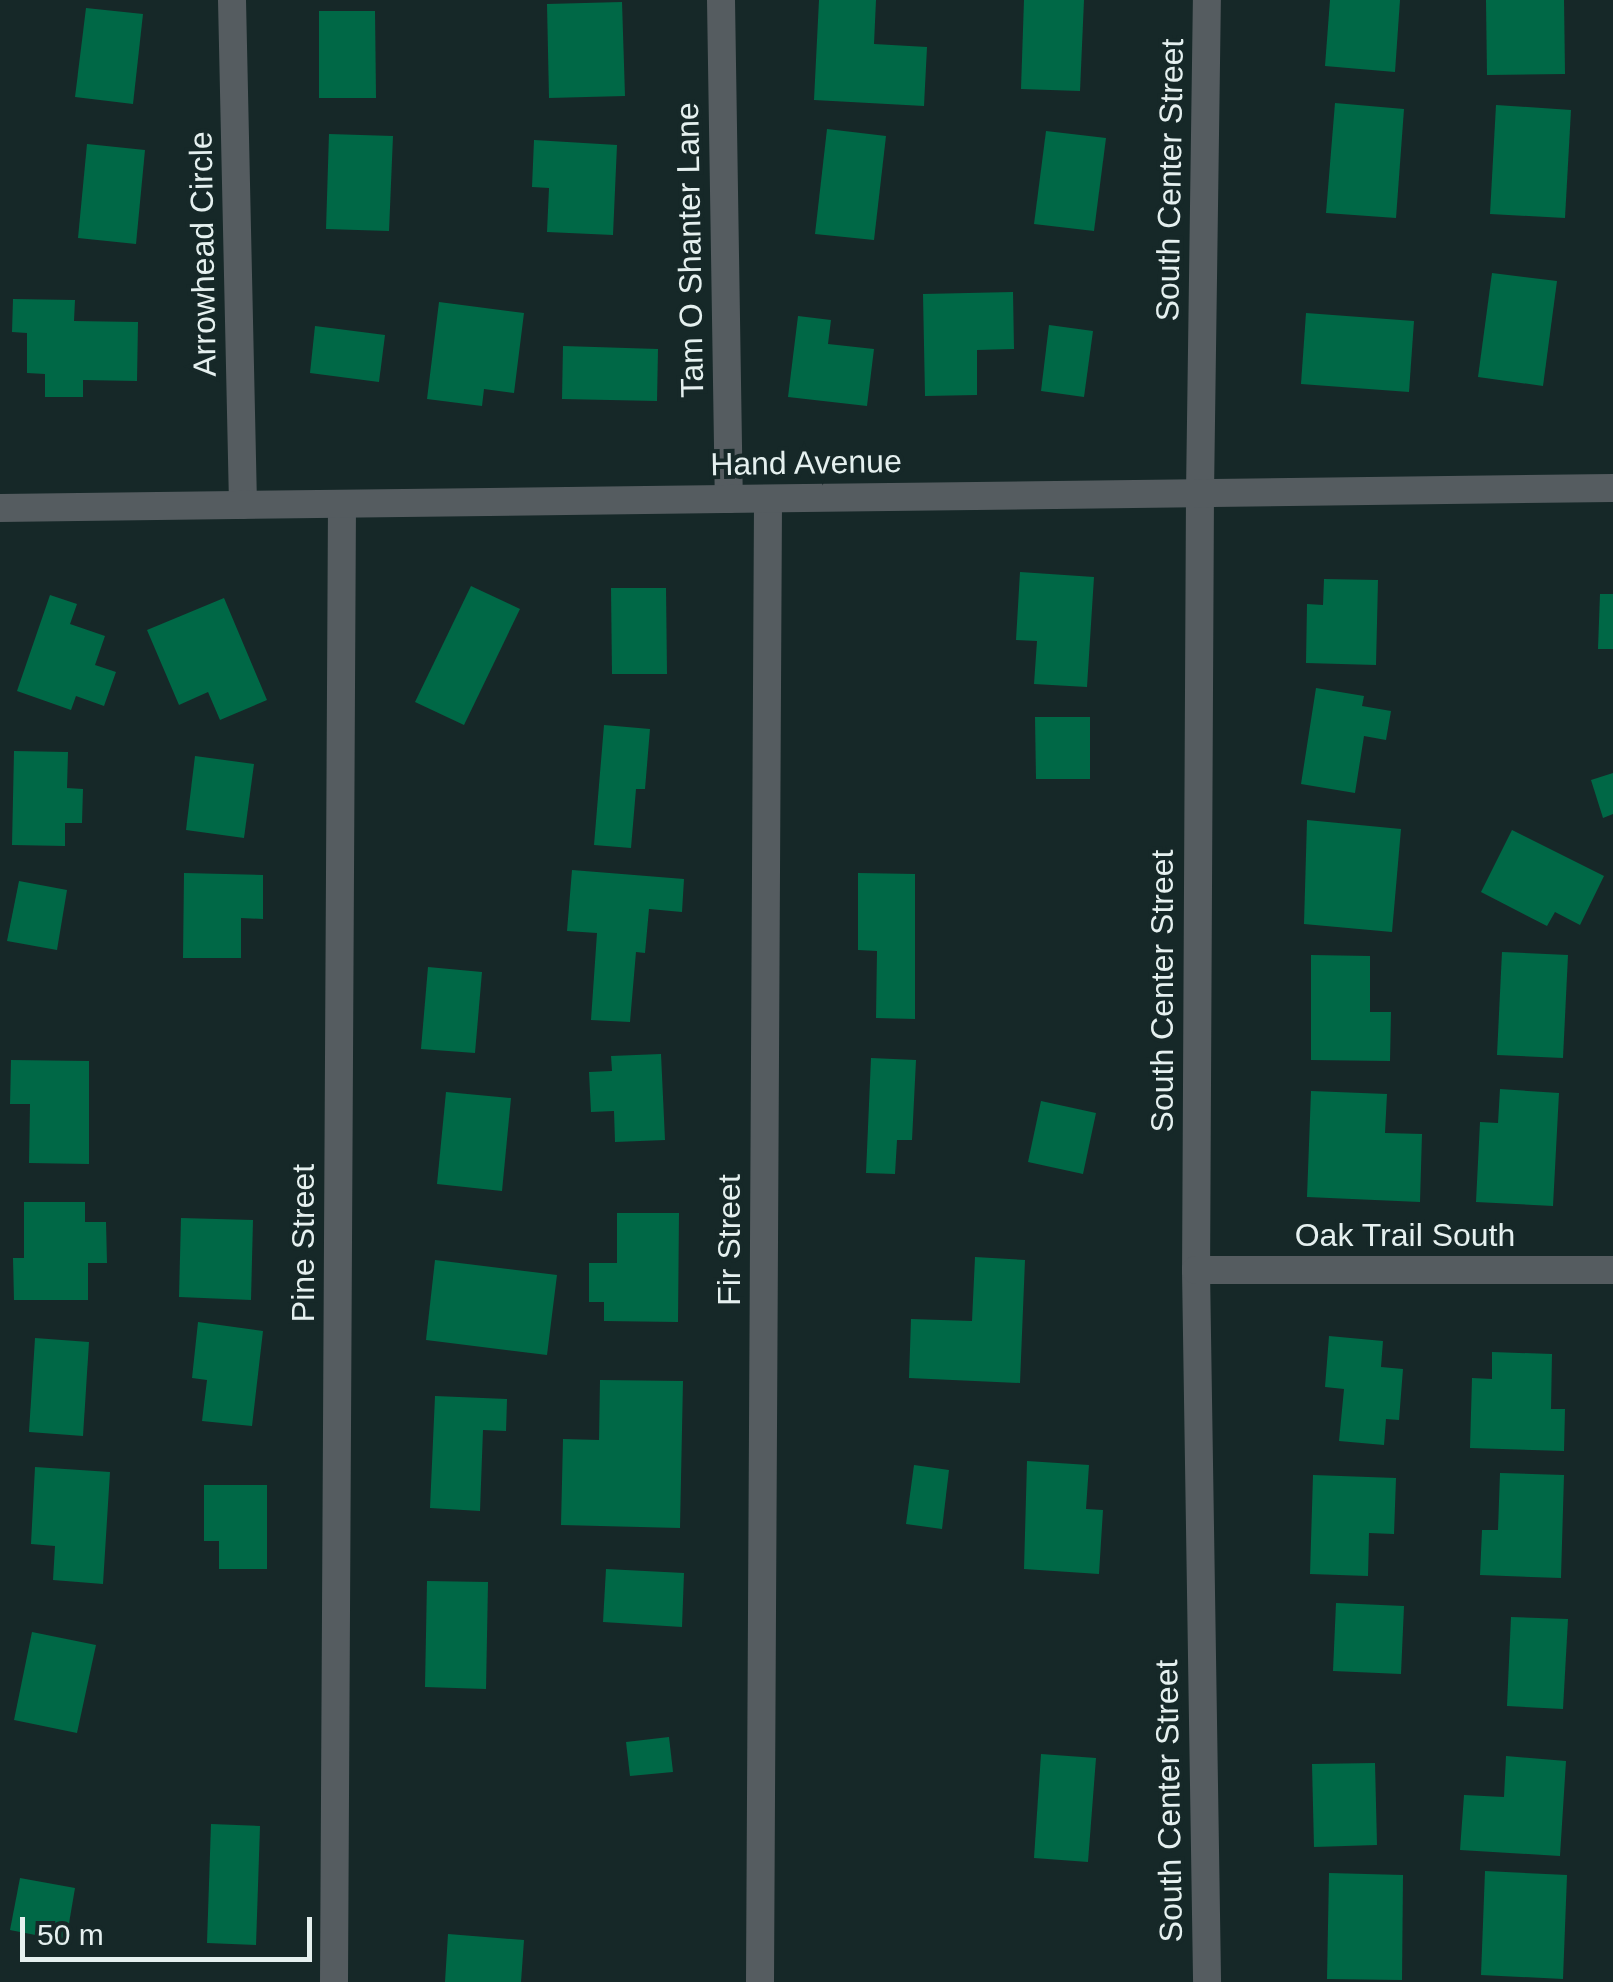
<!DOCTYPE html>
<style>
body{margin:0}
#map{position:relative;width:1613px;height:1982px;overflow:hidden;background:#162828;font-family:Helvetica,sans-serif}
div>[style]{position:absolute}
.building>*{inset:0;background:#006846}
.minor>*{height:28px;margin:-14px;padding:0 14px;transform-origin:14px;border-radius:14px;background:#555c60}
.tertiary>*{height:28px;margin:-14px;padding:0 14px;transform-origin:14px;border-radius:14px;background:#555c60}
span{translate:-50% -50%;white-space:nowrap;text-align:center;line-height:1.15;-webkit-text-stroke:8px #162828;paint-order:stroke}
.street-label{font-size:32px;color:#e5f0ef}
.scale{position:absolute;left:20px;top:1917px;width:292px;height:45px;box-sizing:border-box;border:5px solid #e5f0ef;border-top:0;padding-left:12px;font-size:30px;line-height:35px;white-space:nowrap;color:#e5f0ef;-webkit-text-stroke:8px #162828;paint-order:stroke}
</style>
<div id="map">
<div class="building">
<div style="clip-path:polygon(819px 0,876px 0,874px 44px,927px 47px,924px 106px,814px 100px)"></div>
<div style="clip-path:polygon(1024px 0,1084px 0,1080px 91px,1021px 89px)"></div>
<div style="clip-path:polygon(1330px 0,1400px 0,1395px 72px,1325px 66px)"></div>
<div style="clip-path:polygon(1486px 0,1564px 0,1565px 74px,1487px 75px)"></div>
<div style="clip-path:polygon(622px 2px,625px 96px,549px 98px,547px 4px)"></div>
<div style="clip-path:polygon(86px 8px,143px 14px,133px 104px,75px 97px)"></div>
<div style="clip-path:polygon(319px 11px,375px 11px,376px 98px,319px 98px)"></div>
<div style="clip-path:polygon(1335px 103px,1404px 109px,1396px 218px,1326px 213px)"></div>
<div style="clip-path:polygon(1496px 105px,1571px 110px,1565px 218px,1490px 214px)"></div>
<div style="clip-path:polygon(827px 129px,886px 136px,874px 240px,815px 234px)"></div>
<div style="clip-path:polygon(1046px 131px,1106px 138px,1094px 231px,1034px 224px)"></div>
<div style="clip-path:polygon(329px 134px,393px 136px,389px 231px,326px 229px)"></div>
<div style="clip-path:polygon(534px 140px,617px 145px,613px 235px,547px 232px,549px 188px,532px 187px)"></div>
<div style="clip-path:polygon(87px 144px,145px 150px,136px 244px,78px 238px)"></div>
<div style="clip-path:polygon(1492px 273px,1557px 281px,1543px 386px,1478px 377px)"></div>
<div style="clip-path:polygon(1013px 292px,1014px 349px,977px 350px,977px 395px,925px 396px,923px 294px)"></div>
<div style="clip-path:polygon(13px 299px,75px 300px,74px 321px,138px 322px,137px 381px,83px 380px,83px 397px,45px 397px,45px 374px,27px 373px,27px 333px,12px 332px)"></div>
<div style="clip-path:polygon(439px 302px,524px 313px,514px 393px,484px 389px,482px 406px,427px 399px)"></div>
<div style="clip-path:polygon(1306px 313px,1414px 321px,1409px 392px,1301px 384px)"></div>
<div style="clip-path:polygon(798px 316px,831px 320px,828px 344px,874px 349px,867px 406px,788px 397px)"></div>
<div style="clip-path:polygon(1049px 325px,1093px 331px,1084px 397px,1041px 391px)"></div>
<div style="clip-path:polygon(315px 326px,385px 335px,379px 382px,310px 373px)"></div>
<div style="clip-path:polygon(563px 346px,658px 349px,657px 401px,562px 399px)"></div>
<div style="clip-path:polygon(1020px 572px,1094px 577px,1087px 687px,1034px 684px,1037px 641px,1016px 640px)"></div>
<div style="clip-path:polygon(1324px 579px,1378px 580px,1376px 665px,1306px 663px,1307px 604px,1323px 605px)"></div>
<div style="clip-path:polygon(471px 586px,520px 609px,464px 725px,415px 702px)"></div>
<div style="clip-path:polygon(611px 588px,666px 588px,667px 674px,612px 674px)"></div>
<div style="clip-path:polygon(1600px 594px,1613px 594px,1613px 649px,1598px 649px)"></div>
<div style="clip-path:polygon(50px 595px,77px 604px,70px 624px,105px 636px,95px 665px,116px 672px,104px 706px,76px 696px,71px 710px,17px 691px)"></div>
<div style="clip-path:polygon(224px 598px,267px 700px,220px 720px,208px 692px,179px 705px,147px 630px)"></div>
<div style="clip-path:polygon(1316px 688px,1364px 696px,1362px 706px,1391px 711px,1386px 740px,1364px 736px,1355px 793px,1301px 784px)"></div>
<div style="clip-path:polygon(1035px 717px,1090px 717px,1090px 779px,1036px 779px)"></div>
<div style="clip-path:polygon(604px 725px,650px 729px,645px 789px,636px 789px,631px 848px,594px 845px)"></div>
<div style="clip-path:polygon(14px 751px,68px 752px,67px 788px,83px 789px,82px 823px,65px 823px,65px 846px,12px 845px)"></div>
<div style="clip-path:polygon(195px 756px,254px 764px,244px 838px,186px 830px)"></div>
<div style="clip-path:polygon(1613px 773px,1613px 814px,1603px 818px,1591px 780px)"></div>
<div style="clip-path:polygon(1307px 820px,1401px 829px,1392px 932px,1304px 924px)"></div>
<div style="clip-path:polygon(1512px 830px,1604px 876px,1580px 925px,1555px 912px,1547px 926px,1481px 892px)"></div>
<div style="clip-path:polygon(572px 870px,684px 879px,682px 912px,649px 909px,645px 953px,636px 952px,630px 1022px,591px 1020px,597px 933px,567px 931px)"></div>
<div style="clip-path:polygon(184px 873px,263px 875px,263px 919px,241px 918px,241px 958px,183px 958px)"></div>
<div style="clip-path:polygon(858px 873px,915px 874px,915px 1019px,876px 1018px,877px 951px,858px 950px)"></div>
<div style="clip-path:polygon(19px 881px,67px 890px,57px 950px,7px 941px)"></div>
<div style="clip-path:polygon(1502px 952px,1568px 955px,1563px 1058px,1497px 1055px)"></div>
<div style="clip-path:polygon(1311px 955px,1370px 956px,1370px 1012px,1391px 1012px,1390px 1061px,1311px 1060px)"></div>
<div style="clip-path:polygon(428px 967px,482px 972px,475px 1053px,421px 1049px)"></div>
<div style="clip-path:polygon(661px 1054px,665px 1140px,615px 1142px,614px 1111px,591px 1112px,589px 1072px,612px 1071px,611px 1056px)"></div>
<div style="clip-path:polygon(871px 1058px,916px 1060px,912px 1140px,897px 1140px,895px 1174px,866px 1173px)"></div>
<div style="clip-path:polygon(11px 1060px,89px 1061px,89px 1164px,29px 1163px,30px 1104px,10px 1104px)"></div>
<div style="clip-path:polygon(1500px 1089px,1559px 1093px,1553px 1206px,1476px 1202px,1480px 1122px,1498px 1123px)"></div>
<div style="clip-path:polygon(1311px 1091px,1387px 1094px,1385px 1133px,1422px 1134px,1420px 1202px,1307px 1197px)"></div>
<div style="clip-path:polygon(446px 1092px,511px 1098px,502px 1191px,437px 1184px)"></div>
<div style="clip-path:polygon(1041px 1101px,1096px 1113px,1083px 1174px,1028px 1162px)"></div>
<div style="clip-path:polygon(24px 1202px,85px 1202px,85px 1222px,106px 1222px,107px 1263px,88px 1263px,88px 1300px,14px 1300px,13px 1258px,24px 1258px)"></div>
<div style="clip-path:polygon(617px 1213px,679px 1213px,678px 1322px,604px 1321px,604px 1302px,589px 1302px,589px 1263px,617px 1263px)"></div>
<div style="clip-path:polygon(181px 1218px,253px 1220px,251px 1300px,179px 1297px)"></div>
<div style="clip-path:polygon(975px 1257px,1025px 1260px,1020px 1383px,909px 1378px,911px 1319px,972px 1321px)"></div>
<div style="clip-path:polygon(435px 1260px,557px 1275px,547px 1355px,426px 1340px)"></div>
<div style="clip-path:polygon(198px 1322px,263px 1331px,252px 1426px,202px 1421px,207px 1380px,192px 1378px)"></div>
<div style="clip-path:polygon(1329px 1336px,1383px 1341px,1381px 1367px,1403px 1369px,1399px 1420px,1386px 1419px,1384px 1445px,1339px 1441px,1344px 1389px,1325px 1387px)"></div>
<div style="clip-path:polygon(35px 1338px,89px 1342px,83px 1436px,29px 1432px)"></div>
<div style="clip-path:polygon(1492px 1352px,1552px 1354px,1551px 1409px,1565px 1409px,1564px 1451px,1470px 1448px,1472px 1378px,1492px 1379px)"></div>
<div style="clip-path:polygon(600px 1380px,683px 1381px,680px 1528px,561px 1525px,563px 1439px,599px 1440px)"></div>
<div style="clip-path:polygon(435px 1396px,507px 1399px,506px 1431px,483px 1430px,480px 1511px,430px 1508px)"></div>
<div style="clip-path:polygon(1027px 1461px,1089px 1465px,1086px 1509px,1103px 1510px,1099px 1574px,1024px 1569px)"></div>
<div style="clip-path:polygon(914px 1465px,949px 1470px,942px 1529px,906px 1524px)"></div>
<div style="clip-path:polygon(35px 1467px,110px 1472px,103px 1584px,53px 1580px,55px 1546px,31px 1544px)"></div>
<div style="clip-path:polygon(1500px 1473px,1564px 1475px,1561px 1578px,1480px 1575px,1482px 1530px,1498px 1530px)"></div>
<div style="clip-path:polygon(1313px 1475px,1396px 1478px,1394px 1534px,1369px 1533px,1368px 1576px,1310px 1574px)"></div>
<div style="clip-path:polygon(204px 1485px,267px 1485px,267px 1569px,219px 1569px,219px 1541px,204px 1541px)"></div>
<div style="clip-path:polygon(606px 1569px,684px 1573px,682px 1627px,603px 1622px)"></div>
<div style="clip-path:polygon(427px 1581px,488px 1582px,486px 1689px,425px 1687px)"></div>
<div style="clip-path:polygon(1336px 1603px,1404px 1606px,1401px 1674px,1333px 1671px)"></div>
<div style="clip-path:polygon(1511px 1617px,1568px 1619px,1563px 1709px,1507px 1706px)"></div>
<div style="clip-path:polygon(32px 1632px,96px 1645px,77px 1733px,14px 1720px)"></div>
<div style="clip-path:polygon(669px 1737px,673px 1772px,630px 1776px,626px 1742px)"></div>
<div style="clip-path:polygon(1041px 1754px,1096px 1758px,1088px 1862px,1034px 1858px)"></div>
<div style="clip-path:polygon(1506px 1756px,1566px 1761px,1560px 1856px,1460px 1850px,1464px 1795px,1504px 1797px)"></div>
<div style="clip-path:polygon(1375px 1763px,1377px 1845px,1314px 1847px,1312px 1764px)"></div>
<div style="clip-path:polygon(211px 1824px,260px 1826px,256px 1945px,207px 1943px)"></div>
<div style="clip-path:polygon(1485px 1871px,1567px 1875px,1563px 1979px,1481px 1975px)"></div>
<div style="clip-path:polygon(1329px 1873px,1403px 1875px,1402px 1980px,1327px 1979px)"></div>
<div style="clip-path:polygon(20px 1878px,75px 1888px,66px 1941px,10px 1930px)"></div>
<div style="clip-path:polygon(448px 1934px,524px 1940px,521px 1982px,445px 1982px)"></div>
</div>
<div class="minor">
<div style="left:232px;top:0;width:505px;rotate:88.75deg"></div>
<div style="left:721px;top:0;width:499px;rotate:89.1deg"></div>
<div style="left:1200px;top:493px;width:777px;rotate:90.29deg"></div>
<div style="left:1196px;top:1270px;width:712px;rotate:89.11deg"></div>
<div style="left:1196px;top:1270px;width:417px"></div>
<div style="left:334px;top:1982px;width:1478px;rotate:-89.69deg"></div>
<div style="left:760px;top:1982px;width:1483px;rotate:-89.69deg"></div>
</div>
<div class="tertiary">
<div style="left:1200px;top:493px;width:493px;rotate:-89.2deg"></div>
<div style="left:0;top:508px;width:1613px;rotate:-0.71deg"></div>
</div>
<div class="street-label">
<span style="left:1170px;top:180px;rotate:-89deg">South Center Street</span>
<span style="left:690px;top:250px;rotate:-91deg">Tam O Shanter Lane</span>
<span style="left:203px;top:254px;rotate:-91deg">Arrowhead Circle</span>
<span style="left:806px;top:463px;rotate:-1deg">Hand Avenue</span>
<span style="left:1162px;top:991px;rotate:-90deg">South Center Street</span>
<span style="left:1405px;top:1235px">Oak Trail South</span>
<span style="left:729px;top:1240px;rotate:-90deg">Fir Street</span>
<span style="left:303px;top:1243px;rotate:-90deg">Pine Street</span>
<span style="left:1169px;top:1801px;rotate:-91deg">South Center Street</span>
</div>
<div class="scale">50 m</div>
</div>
